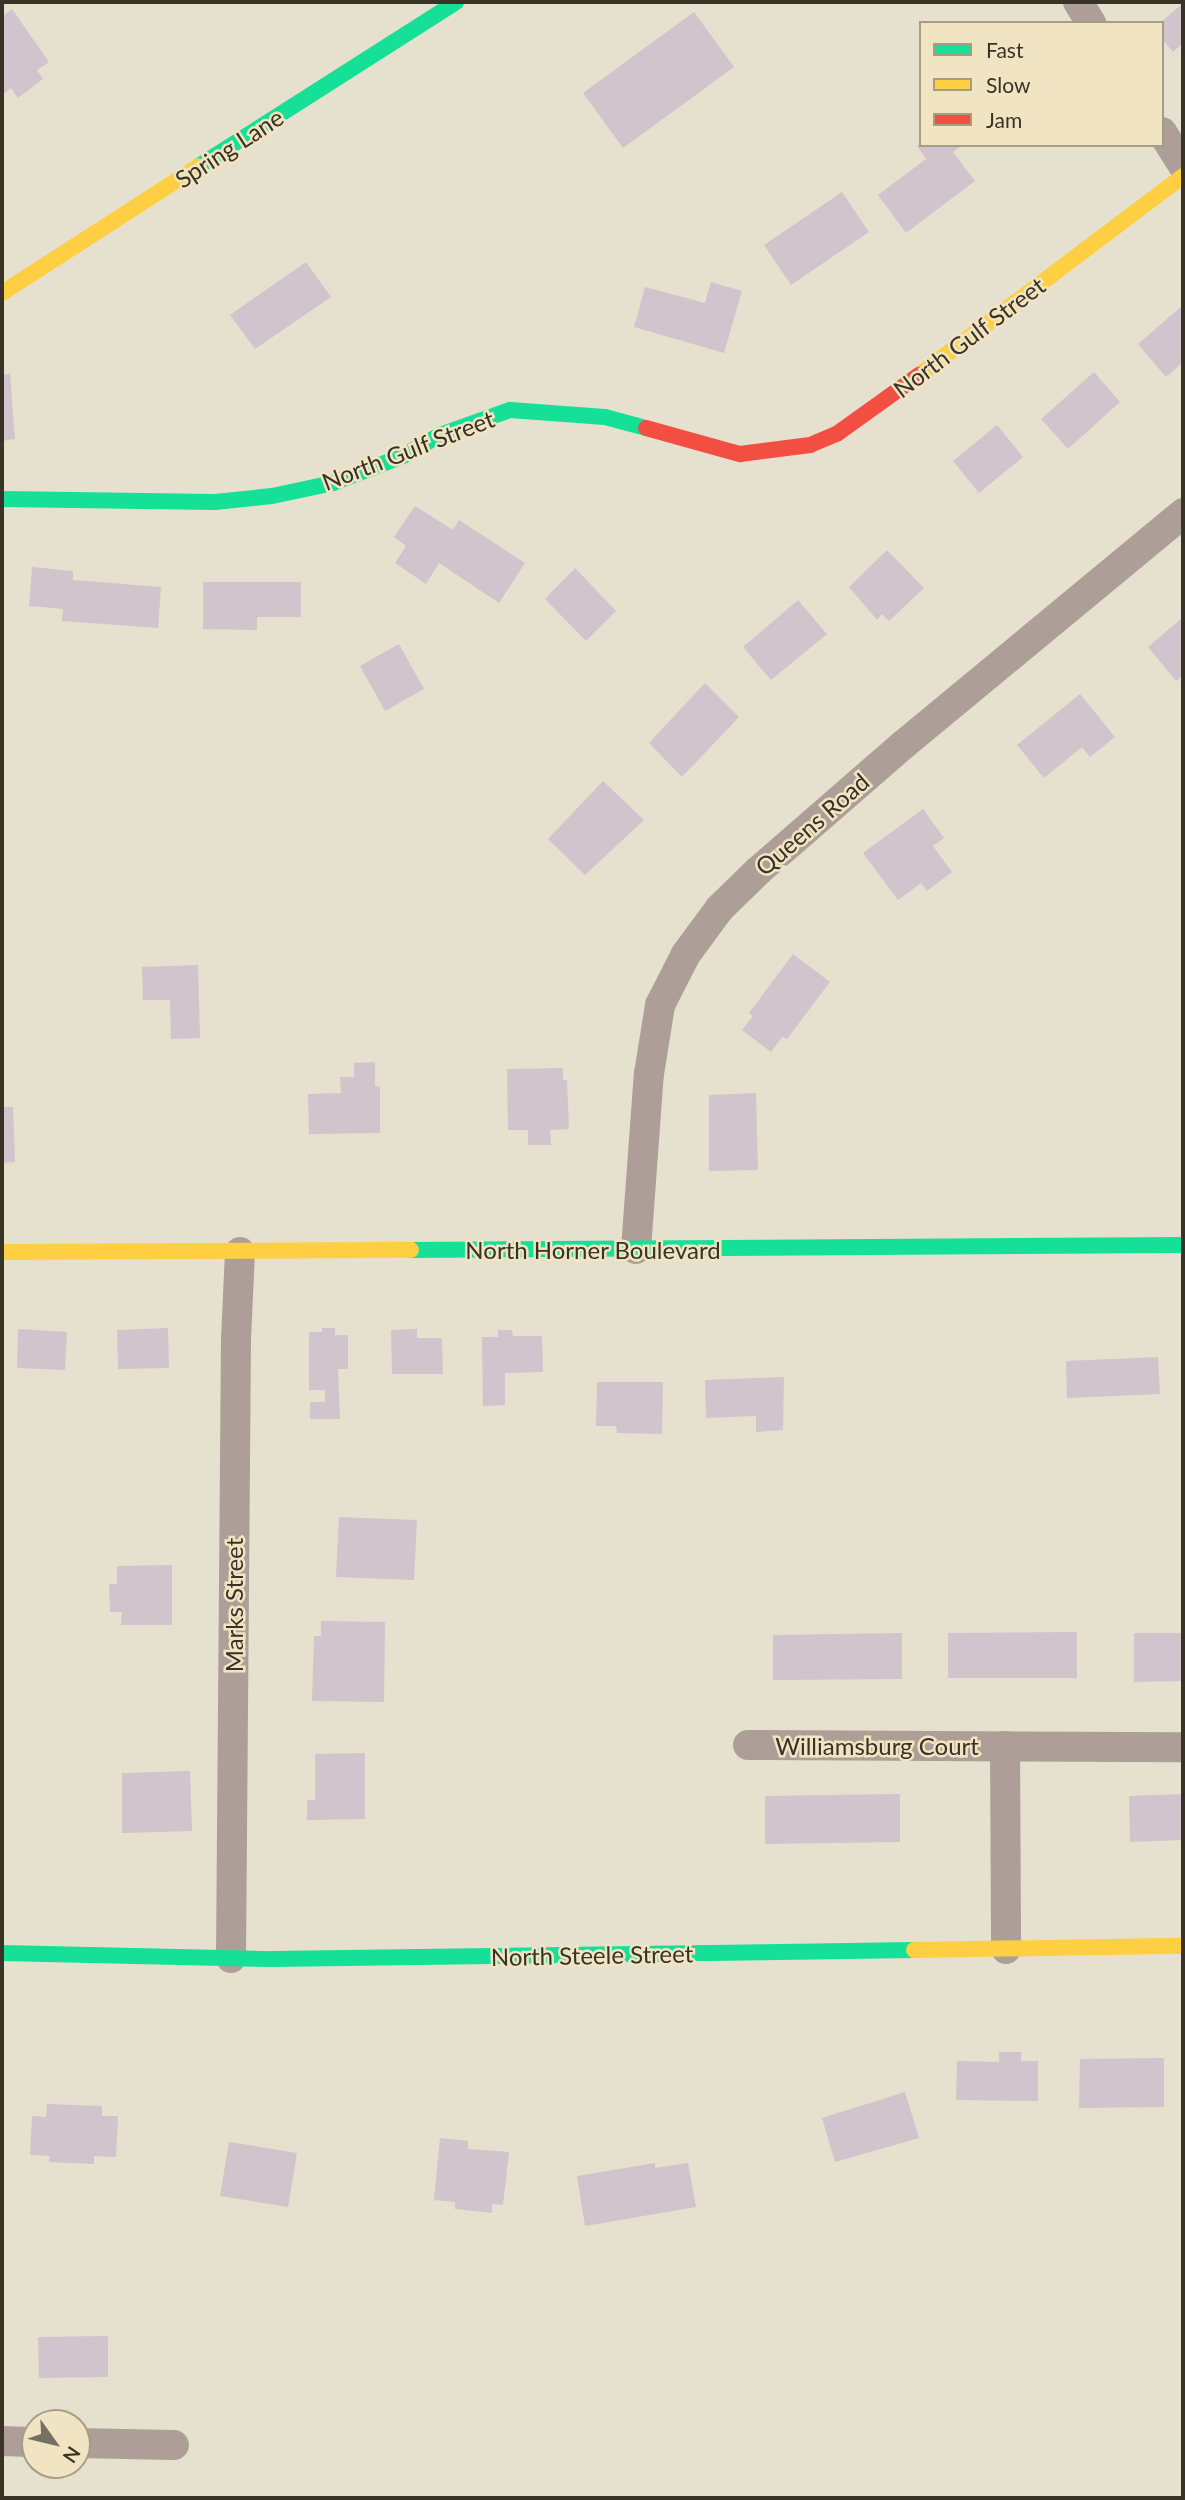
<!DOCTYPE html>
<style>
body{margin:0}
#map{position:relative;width:1185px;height:2500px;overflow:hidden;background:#e6e0ce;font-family:Lato,sans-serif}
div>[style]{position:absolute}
.building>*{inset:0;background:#d1c4cc}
.street>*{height:30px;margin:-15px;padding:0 15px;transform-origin:15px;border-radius:15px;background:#ad9f97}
.fast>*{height:16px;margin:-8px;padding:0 8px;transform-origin:8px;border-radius:8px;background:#16e098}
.slow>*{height:16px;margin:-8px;padding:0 8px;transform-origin:8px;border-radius:8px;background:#ffcf43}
.jam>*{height:16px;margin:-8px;padding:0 8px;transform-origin:8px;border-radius:8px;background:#f24e42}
span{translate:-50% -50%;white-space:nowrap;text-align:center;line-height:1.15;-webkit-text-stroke:5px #f1e4c3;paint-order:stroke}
.street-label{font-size:24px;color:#383326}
.frame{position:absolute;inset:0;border:4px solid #383326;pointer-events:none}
.legend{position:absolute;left:919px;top:21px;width:245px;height:126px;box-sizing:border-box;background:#f1e4c3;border:2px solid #a79d84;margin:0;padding:9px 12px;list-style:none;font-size:21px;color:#383326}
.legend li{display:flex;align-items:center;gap:14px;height:35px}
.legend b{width:35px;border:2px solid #a79d84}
.north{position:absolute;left:21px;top:2409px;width:70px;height:70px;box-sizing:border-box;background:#f1e4c3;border:2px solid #a79d84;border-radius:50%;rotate:124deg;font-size:19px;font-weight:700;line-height:28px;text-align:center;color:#383326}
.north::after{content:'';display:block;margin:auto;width:24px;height:32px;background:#757061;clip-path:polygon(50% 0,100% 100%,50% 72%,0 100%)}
</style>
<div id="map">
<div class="building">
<div style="clip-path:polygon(1183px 3px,1183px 43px,1173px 52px,1162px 39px,1162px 23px,1160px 23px)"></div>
<div style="clip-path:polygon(12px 9px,49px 62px,37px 70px,43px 79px,18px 98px,11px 88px,2px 95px,2px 17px)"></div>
<div style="clip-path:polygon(694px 12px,734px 67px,623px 148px,583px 93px)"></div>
<div style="clip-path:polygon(921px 143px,962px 145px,953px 152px,975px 181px,906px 233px,878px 195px,926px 159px,917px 146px)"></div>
<div style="clip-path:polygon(842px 192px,869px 232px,791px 285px,764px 245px)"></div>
<div style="clip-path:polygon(306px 262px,331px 297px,255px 349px,230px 315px)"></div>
<div style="clip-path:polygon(711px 282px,742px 291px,724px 353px,634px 327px,645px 287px,705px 303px)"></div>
<div style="clip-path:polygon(1183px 305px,1183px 362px,1166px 377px,1138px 344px)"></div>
<div style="clip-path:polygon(1094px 372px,1120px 402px,1068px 449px,1041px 419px)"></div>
<div style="clip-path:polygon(10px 374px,15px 439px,2px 441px,2px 375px)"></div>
<div style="clip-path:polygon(997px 425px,1023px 457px,979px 493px,953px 461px)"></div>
<div style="clip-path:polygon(415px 506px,453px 530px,459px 520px,525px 563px,499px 603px,439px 563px,426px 584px,395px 563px,406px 546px,394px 537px)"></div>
<div style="clip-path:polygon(887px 550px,924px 588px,889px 621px,882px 614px,877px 620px,849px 587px)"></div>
<div style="clip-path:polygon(32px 567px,73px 571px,73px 580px,161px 587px,158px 628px,62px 621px,63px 609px,29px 606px)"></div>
<div style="clip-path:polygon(575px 568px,616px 611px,586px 641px,545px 599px)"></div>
<div style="clip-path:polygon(203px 582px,301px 582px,301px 617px,257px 617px,257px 630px,203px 629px)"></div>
<div style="clip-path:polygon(798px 600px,827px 634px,771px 680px,743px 647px)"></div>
<div style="clip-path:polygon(1183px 617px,1183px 675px,1176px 681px,1148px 647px)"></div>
<div style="clip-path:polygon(399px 644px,424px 689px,385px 711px,360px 666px)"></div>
<div style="clip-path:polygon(705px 683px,739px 717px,682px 777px,649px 743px)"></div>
<div style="clip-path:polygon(1080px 694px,1115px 737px,1090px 757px,1082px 747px,1044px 778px,1017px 745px)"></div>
<div style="clip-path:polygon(603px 781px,644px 820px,585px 875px,548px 839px)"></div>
<div style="clip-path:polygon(923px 809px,944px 838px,933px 846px,952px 872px,927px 891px,921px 883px,898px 900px,863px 853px)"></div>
<div style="clip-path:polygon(793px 954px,830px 982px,787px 1039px,782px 1037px,771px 1052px,742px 1030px,753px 1016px,749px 1013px)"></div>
<div style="clip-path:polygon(198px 965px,200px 1038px,171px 1039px,170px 1000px,143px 1000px,142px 967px)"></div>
<div style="clip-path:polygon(375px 1062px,375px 1086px,380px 1087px,380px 1133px,309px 1134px,308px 1094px,341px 1093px,340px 1077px,354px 1077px,354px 1063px)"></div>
<div style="clip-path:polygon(563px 1068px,563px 1080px,567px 1080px,569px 1129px,550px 1130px,551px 1145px,528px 1145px,528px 1130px,508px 1130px,507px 1069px)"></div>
<div style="clip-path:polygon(756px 1093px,758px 1170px,709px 1171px,709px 1095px)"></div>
<div style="clip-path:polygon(2px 1107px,13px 1107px,15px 1162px,2px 1163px)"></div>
<div style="clip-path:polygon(168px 1328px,169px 1368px,118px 1369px,117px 1330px)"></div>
<div style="clip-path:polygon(322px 1328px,335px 1328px,335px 1335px,348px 1335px,348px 1369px,338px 1369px,340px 1419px,310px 1419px,310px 1402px,325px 1402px,325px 1390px,309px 1390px,309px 1332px,322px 1332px)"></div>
<div style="clip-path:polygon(18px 1329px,67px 1332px,65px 1370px,17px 1368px)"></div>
<div style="clip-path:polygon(417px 1329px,417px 1338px,442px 1338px,443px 1374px,392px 1374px,391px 1330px)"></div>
<div style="clip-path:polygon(498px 1330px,512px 1330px,513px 1336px,542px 1336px,543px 1372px,505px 1373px,505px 1405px,483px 1406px,482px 1337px,498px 1337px)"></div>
<div style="clip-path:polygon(1158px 1357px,1160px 1394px,1067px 1398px,1066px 1361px)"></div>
<div style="clip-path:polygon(784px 1377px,783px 1430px,756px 1432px,756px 1416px,706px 1418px,705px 1380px)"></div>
<div style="clip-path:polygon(597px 1382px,663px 1382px,662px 1434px,617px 1433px,616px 1426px,596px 1426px)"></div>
<div style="clip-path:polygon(339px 1517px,417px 1520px,414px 1580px,336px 1577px)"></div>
<div style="clip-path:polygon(172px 1565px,172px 1625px,121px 1625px,122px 1612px,110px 1612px,109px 1584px,117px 1584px,117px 1566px)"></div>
<div style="clip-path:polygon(321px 1621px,385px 1622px,384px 1702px,312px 1701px,314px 1636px,321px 1636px)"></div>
<div style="clip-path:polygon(1077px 1632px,1077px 1678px,948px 1678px,948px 1633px)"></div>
<div style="clip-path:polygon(902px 1633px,902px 1679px,773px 1680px,773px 1635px)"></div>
<div style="clip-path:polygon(1134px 1633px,1183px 1633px,1183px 1681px,1134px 1682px)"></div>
<div style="clip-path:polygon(365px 1753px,365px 1819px,307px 1820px,307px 1800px,315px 1800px,315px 1754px)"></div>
<div style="clip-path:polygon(190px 1771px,192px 1831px,122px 1833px,122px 1773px)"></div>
<div style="clip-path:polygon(900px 1794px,900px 1842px,765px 1844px,765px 1796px)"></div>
<div style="clip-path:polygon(1183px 1794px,1183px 1840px,1130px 1842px,1129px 1796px)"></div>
<div style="clip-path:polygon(999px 2052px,1021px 2052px,1021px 2061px,1038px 2061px,1038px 2101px,956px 2100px,957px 2061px,999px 2062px)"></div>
<div style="clip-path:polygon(1164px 2058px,1164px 2107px,1079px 2108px,1080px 2059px)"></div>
<div style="clip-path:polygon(905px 2092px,919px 2138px,835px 2162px,822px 2118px)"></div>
<div style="clip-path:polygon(47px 2104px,102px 2106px,102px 2116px,118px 2116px,116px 2157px,94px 2156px,94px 2164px,49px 2162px,50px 2156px,30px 2155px,32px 2116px,46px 2117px)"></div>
<div style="clip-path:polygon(440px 2138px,468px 2141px,468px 2149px,509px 2152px,503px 2205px,492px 2204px,492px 2213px,455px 2209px,455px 2202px,434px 2200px)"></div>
<div style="clip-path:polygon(229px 2142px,297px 2153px,288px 2207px,220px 2196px)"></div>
<div style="clip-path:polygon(655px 2163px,655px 2168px,688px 2163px,696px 2207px,585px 2226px,577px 2176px)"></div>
<div style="clip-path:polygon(108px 2336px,108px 2377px,39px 2378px,38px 2337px)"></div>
</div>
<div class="street">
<div style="left:1078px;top:2px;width:25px;rotate:58deg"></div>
<div style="left:1162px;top:132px;width:39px;rotate:58deg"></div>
<div style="left:636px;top:1249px;width:175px;rotate:-85.8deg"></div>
<div style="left:649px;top:1074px;width:70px;rotate:-80.9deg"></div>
<div style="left:660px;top:1005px;width:57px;rotate:-63deg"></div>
<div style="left:686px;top:954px;width:57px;rotate:-53.5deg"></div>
<div style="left:720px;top:908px;width:53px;rotate:-44.2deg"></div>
<div style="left:758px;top:871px;width:192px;rotate:-41deg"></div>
<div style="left:903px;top:745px;width:364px;rotate:-39.6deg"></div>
<div style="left:748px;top:1745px;width:435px;rotate:0.3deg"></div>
<div style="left:1005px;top:1746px;width:203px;rotate:89.7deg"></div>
<div style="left:231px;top:1958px;width:619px;rotate:-89.54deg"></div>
<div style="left:236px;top:1339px;width:87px;rotate:-87.4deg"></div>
<div style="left:2px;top:2441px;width:33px;rotate:2deg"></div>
<div style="left:77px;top:2443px;width:97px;rotate:1.2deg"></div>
</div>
<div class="fast">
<div style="left:199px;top:166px;width:305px;rotate:-32.5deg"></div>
<div style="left:2px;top:499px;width:213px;rotate:0.8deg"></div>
<div style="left:215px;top:502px;width:57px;rotate:-6deg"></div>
<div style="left:272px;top:496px;width:62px;rotate:-12deg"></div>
<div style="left:333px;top:483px;width:75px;rotate:-21.1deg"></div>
<div style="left:403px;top:456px;width:43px;rotate:-29.6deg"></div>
<div style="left:440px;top:435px;width:74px;rotate:-19.7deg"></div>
<div style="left:510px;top:410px;width:95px;rotate:4.2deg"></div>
<div style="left:605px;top:417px;width:42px;rotate:15deg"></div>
<div style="left:411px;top:1250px;width:772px;rotate:-0.37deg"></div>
<div style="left:2px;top:1953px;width:270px;rotate:1.3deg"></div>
<div style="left:272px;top:1959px;width:642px;rotate:-0.8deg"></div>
</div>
<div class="slow">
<div style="left:2px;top:293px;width:234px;rotate:-32.8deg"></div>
<div style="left:919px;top:375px;width:331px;rotate:-37deg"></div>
<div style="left:2px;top:1252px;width:409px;rotate:-0.3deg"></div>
<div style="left:914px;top:1950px;width:269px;rotate:-0.9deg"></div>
</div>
<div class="jam">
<div style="left:646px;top:428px;width:98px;rotate:15.5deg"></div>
<div style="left:740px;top:454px;width:71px;rotate:-7.3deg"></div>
<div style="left:810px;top:445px;width:30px;rotate:-23deg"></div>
<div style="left:838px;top:433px;width:100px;rotate:-35.6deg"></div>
</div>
<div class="street-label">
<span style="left:229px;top:148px;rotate:-33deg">Spring Lane</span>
<span style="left:969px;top:337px;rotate:-37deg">North Gulf Street</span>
<span style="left:408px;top:450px;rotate:-21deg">North Gulf Street</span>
<span style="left:812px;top:824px;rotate:-41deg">Queens Road</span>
<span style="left:593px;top:1250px">North Horner Boulevard</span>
<span style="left:234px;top:1605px;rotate:-90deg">Marks Street</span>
<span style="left:877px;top:1746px">Williamsburg Court</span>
<span style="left:592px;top:1955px;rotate:-1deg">North Steele Street</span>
</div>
<div class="frame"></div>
<ul class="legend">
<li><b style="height:9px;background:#16e098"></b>Fast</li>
<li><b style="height:9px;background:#ffcf43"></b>Slow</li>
<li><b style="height:9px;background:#f24e42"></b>Jam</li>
</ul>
<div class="north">N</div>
</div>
